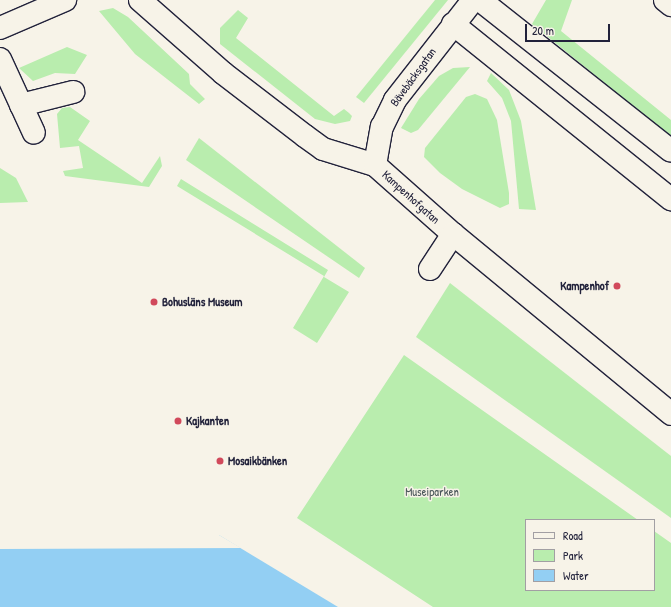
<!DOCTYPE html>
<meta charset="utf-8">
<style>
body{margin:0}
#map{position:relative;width:671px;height:607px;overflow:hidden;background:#f7f3e8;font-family:"Patrick Hand",sans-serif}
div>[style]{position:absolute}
.green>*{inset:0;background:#b9edae}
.water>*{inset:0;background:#93cff3}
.pier>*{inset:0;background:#f7f3e8}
.roads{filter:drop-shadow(1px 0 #22223b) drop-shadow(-1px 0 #22223b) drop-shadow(0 1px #22223b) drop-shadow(0 -1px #22223b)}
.minor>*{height:22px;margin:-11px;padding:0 11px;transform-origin:11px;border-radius:11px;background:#f7f3e8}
.dots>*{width:11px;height:11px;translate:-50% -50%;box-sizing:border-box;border:2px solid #f7f3e8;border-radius:50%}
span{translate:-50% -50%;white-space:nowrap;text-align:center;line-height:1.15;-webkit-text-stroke:3px #f7f3e8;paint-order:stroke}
.street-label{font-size:12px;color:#22223b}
.poi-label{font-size:12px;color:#22223b;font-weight:700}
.right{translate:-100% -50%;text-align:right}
.left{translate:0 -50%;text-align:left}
.park-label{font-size:12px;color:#485558}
.legend{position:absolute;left:525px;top:519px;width:130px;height:72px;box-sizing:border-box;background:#f7f3e8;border:1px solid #a29fa3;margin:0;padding:5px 7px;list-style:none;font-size:12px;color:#22223b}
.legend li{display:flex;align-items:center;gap:8px;height:20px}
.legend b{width:20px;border:1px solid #a29fa3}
.scale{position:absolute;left:525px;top:24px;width:85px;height:18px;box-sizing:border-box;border:2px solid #22223b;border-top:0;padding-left:5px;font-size:12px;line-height:14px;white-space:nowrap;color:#22223b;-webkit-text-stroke:3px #f7f3e8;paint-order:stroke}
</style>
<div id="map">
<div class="green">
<div style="clip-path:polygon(435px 0,448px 0,364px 103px,356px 97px)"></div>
<div style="clip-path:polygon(546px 0,572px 0,561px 31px,671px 120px,671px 137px,532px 24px)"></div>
<div style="clip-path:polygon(113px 8px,128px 17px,189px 74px,190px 84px,205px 99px,199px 104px,135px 54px,99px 11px)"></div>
<div style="clip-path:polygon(238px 10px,248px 18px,236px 38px,334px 116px,344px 109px,349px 113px,352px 116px,350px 121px,335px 124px,315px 119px,220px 44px,220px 28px)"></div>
<div style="clip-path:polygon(67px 47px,87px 55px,75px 74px,55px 73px,33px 81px,19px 68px)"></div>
<div style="clip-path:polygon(470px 67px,418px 130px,411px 133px,401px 128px,419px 99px,439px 76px,453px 68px)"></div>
<div style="clip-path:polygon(491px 73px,509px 90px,521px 121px,536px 210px,519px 209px,511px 121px,502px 98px,487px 81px)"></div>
<div style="clip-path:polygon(475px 94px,487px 99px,497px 120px,509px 193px,509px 204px,500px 208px,462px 189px,440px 173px,424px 157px,425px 148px,466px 97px)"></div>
<div style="clip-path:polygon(70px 107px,90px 121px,78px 140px,142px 183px,160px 156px,162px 166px,149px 187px,65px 176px,63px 171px,83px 168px,79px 146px,60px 148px,57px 114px,62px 108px)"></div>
<div style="clip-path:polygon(199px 138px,365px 268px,359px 278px,186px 160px)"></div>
<div style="clip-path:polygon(0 168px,16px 178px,28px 202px,0 203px)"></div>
<div style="clip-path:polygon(181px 179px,328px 270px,324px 277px,349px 292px,317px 343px,293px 328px,324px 276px,177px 186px)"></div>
<div style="clip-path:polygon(450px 283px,671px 456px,671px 518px,416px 337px)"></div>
<div style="clip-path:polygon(404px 355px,638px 520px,526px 520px,526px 590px,654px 590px,654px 531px,671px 543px,671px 607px,433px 607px,297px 518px)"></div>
</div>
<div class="water">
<div style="clip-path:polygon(0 535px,219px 535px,338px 607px,0 607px)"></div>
</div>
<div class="pier">
<div style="clip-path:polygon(0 535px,219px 535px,241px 548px,0 549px)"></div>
</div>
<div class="roads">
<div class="minor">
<div style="left:140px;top:0;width:111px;rotate:41.3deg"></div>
<div style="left:223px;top:73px;width:103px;rotate:37.5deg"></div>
<div style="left:305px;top:136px;width:22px;rotate:36deg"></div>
<div style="left:323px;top:149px;width:54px;rotate:17.1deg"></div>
<div style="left:375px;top:165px;width:104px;rotate:41.5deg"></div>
<div style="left:453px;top:234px;width:283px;rotate:39.5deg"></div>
<div style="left:480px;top:0;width:243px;rotate:38.3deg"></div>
<div style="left:665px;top:0;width:8px;rotate:40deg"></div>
<div style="left:453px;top:24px;width:280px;rotate:38.8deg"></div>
<div style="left:0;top:28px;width:71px;rotate:-23.3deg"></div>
<div style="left:0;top:59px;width:81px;rotate:65.3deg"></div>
<div style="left:21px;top:105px;width:54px;rotate:-14deg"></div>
<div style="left:375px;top:165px;width:39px;rotate:-80deg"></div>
<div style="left:382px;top:127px;width:30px;rotate:-64deg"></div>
<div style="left:395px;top:100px;width:127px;rotate:-52deg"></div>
<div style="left:430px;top:269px;width:42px;rotate:-56.7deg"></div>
</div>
</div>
<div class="dots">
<div style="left:617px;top:286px;background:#d1495b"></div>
<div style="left:154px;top:302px;background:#d1495b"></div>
<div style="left:178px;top:421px;background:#d1495b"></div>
<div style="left:220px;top:461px;background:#d1495b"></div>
</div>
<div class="street-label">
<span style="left:413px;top:77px;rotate:-54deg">Bävebäcksgatan</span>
<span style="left:411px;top:197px;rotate:42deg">Kampenhofgatan</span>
</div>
<div class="poi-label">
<span class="right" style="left:609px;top:286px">Kampenhof</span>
<span class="left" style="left:162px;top:302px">Bohusläns Museum</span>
<span class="left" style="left:186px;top:421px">Kajkanten</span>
<span class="left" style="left:228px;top:461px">Mosaikbänken</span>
</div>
<div class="park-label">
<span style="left:432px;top:492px">Museiparken</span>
</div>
<ul class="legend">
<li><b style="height:5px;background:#f7f3e8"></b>Road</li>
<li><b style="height:11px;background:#b9edae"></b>Park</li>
<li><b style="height:11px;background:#93cff3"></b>Water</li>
</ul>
<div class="scale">20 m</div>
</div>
